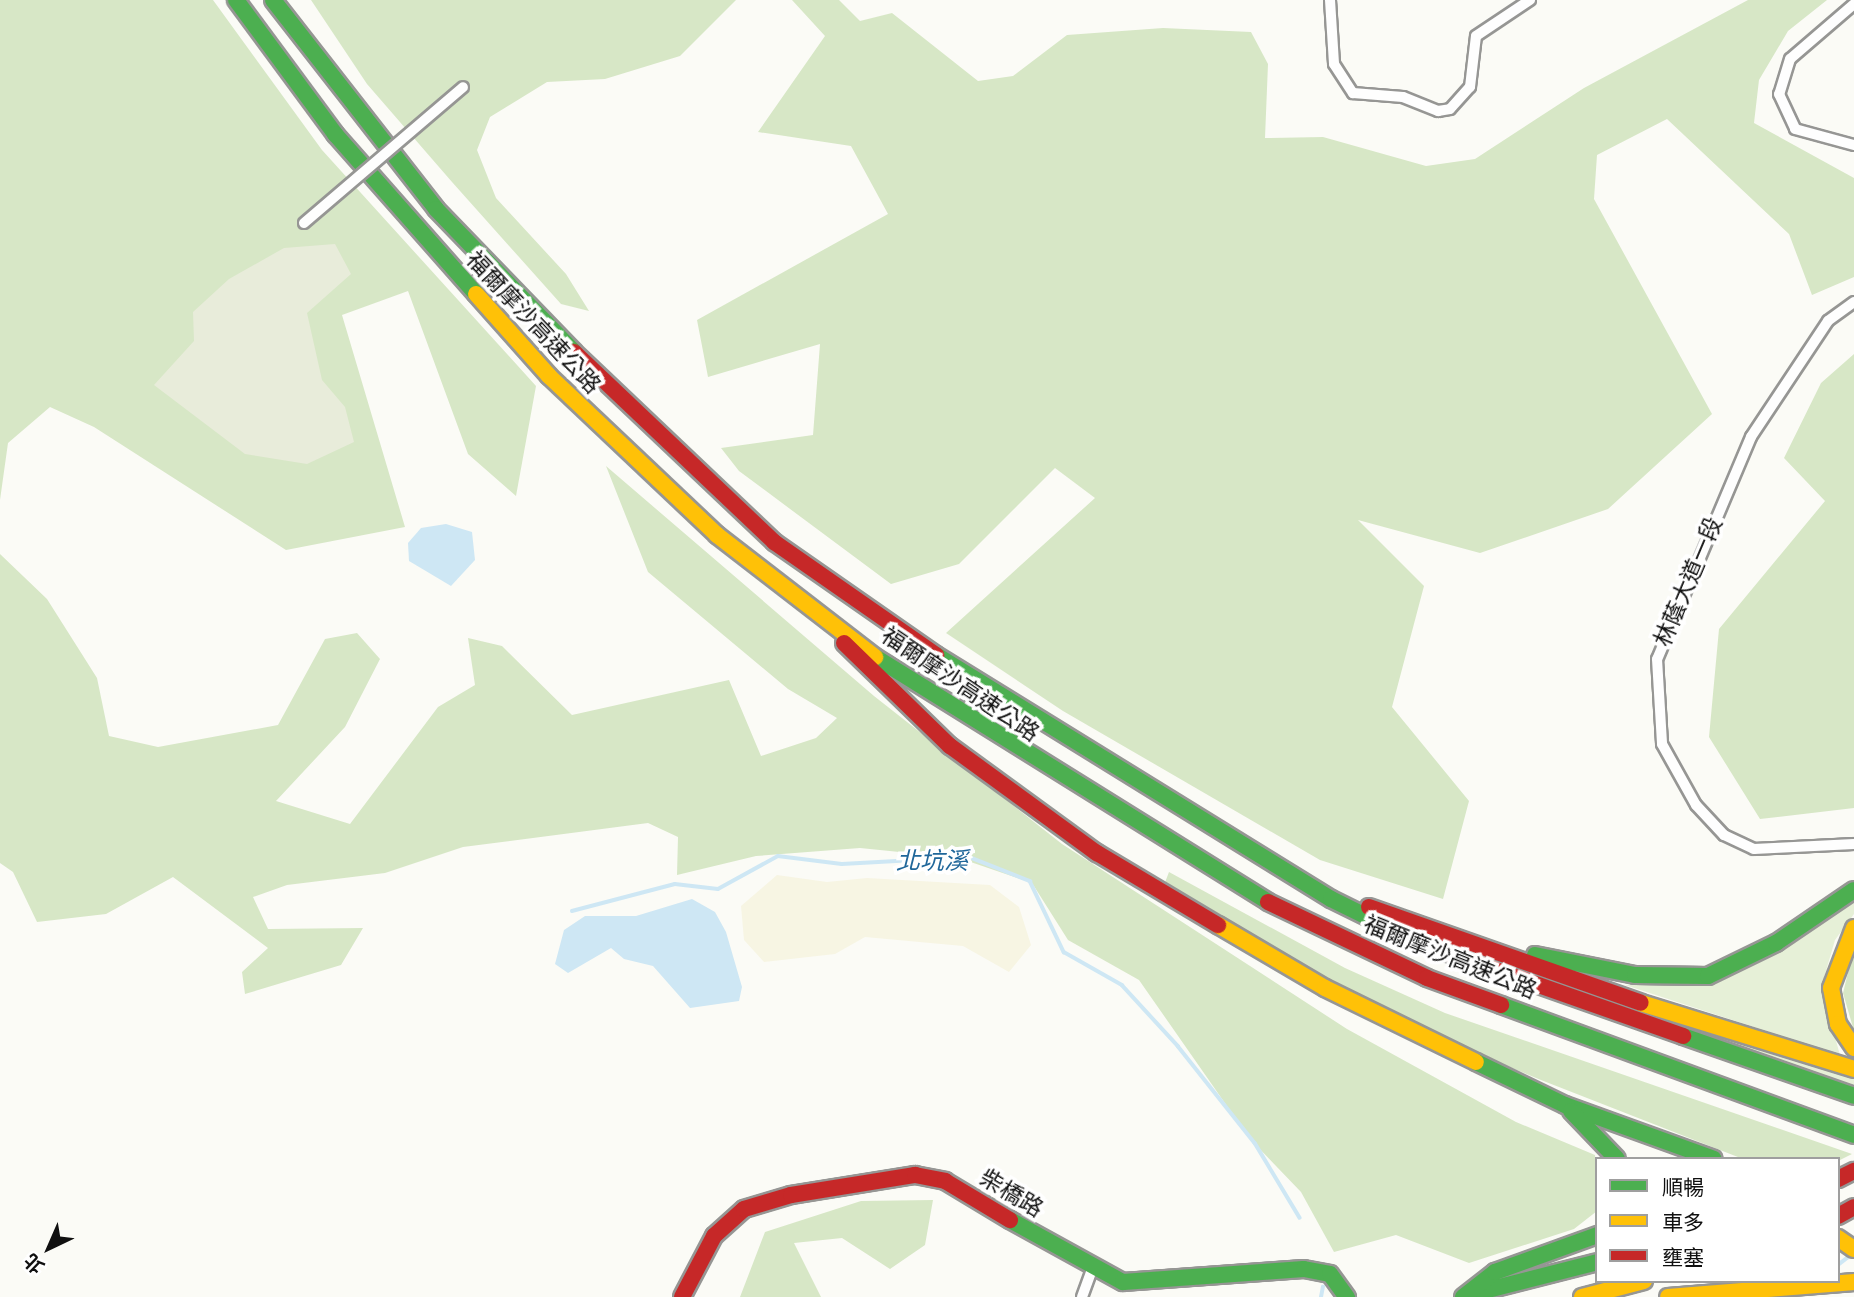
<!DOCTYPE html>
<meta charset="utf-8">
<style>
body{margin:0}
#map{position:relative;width:1854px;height:1297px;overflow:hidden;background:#fbfbf6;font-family:"Times New Roman","Noto Sans TC",serif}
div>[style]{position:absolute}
.farmland>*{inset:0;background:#f7f5e3}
.green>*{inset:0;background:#e6f0d7}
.forest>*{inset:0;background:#d7e7c6}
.cemetery>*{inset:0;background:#e8ecda}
.water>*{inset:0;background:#cee7f4}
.stream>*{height:3.5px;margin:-1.75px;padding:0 1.75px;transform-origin:1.75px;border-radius:1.75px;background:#cee7f4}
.roads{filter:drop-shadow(2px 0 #969694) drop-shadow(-2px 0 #969694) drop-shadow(0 2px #969694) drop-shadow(0 -2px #969694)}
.street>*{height:10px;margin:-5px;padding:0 5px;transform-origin:5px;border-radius:5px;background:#fefefe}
.fast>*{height:16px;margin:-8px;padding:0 8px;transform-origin:8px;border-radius:8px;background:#4caf50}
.slow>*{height:16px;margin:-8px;padding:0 8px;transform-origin:8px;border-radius:8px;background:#ffc107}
.jam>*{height:16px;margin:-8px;padding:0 8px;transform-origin:8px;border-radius:8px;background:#c62828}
.bridges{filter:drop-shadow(2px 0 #969694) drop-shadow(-2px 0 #969694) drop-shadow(0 2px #969694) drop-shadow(0 -2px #969694)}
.street-bridge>*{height:10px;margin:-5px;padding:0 5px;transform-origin:5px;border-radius:5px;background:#fefefe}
span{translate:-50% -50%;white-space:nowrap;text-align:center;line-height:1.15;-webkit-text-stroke:7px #fff;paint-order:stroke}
.street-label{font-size:23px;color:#101010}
.water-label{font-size:24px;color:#20679a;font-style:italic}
.legend{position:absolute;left:1595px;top:1157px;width:245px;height:126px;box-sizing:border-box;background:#fff;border:2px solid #9f9f9f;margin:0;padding:9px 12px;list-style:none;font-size:21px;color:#101010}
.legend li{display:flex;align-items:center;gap:14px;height:35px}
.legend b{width:35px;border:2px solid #9f9f9f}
.north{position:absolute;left:14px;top:1213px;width:70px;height:70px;-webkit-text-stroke:5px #fff;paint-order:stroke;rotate:224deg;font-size:19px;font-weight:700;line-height:28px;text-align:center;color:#101010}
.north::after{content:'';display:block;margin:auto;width:24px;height:32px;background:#101010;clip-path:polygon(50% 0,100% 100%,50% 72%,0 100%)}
</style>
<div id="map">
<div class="farmland">
<div style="clip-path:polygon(777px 875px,827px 882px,867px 878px,990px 885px,1019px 907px,1031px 945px,1009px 972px,963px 946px,865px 937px,835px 954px,764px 962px,744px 940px,741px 906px)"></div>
</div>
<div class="green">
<div style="clip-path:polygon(1854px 900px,1854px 914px,1835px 940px,1821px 988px,1840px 1055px,1625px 985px,1714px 979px,1774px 955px)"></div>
<div style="clip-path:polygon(1650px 1017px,1854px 1079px,1854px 1085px,1755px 1053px)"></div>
</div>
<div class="forest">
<div style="clip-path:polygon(0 0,213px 0,322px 150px,536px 386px,516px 496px,468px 454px,408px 291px,342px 315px,405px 527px,286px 550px,94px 427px,50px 407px,8px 443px,0 500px)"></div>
<div style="clip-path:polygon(311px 0,736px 0,680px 56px,605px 79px,547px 82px,490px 117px,477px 150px,496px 198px,566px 274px,589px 311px,561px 304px,452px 182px,367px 84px)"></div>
<div style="clip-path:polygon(792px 0,839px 0,860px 21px,892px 13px,978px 81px,1013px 76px,1067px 35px,1163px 28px,1251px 32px,1268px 64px,1265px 138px,1323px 137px,1426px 166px,1475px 159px,1584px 88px,1748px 0,1827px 0,1788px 31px,1759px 80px,1754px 123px,1854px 178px,1854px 277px,1812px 295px,1789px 234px,1667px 119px,1597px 155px,1594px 199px,1712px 414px,1608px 509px,1480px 553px,1358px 520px,1424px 586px,1392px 707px,1469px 801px,1443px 899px,1320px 860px,1063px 711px,946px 633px,1095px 498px,1055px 468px,959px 564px,891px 584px,739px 471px,721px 448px,813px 435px,820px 344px,708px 377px,697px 320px,888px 214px,851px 146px,758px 132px,825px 36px)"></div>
<div style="clip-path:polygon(1854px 354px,1854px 808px,1760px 819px,1709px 737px,1719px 629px,1825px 501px,1784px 458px,1821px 383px)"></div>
<div style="clip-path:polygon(606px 466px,874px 696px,1062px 844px,1347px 1029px,1516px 1122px,1595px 1155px,1597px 1211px,1574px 1229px,1469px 1263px,1396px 1235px,1334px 1252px,1301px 1192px,1250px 1139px,1139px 980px,1068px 940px,1032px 883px,959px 858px,860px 848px,756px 856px,677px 875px,678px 837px,648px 823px,463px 847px,385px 873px,287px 885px,253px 897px,268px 929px,363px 928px,341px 965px,245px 994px,242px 972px,268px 948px,173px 877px,106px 914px,37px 922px,13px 872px,0 863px,0 554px,47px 599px,97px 678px,109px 736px,158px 747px,278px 725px,325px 639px,357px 633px,380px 659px,345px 727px,276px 801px,350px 824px,438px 707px,475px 685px,468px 638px,502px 646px,572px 715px,729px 680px,761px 756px,816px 738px,837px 718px,788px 689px,648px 572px)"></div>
<div style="clip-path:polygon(1169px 872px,1345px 968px,1445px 1013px,1852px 1154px,1838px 1161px,1743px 1159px,1541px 1080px,1445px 1040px,1259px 943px,1164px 885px)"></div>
<div style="clip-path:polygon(1854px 948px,1854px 1031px,1843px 993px)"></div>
<div style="clip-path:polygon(933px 1200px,925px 1245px,890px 1269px,842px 1238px,794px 1243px,821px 1297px,740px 1297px,765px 1232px,861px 1201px)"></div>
</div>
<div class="cemetery">
<div style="clip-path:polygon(335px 244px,351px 274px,307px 313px,322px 380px,345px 407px,354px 442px,307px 464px,245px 454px,154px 385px,194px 341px,193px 312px,229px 279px,284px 248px)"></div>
</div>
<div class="water">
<div style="clip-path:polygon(446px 524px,472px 532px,475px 560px,451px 586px,409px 561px,408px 543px,421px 528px)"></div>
<div style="clip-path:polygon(692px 899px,715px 912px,726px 932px,742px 987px,739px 1001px,690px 1008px,653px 966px,624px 959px,611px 948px,568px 973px,555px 964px,564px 930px,585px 916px,636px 916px)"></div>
</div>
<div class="stream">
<div style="left:572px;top:911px;width:106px;rotate:-14.7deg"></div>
<div style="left:675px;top:884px;width:43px;rotate:6.6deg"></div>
<div style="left:718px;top:889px;width:68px;rotate:-28.8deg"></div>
<div style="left:778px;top:856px;width:64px;rotate:7.1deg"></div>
<div style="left:842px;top:864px;width:127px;rotate:-3.2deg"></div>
<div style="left:969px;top:857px;width:66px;rotate:21.5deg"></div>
<div style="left:1030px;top:881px;width:79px;rotate:64.4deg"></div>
<div style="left:1064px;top:952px;width:67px;rotate:29.6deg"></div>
<div style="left:1122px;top:985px;width:83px;rotate:47.4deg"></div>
<div style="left:1178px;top:1046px;width:124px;rotate:51.6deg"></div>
<div style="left:1255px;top:1143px;width:87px;rotate:59deg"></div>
<div style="left:1838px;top:1265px;width:18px;rotate:-38deg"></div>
<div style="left:1321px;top:1297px;width:10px;rotate:-79deg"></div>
</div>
<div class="roads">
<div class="street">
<div style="left:1330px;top:0;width:64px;rotate:86.4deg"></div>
<div style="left:1334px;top:64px;width:35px;rotate:57deg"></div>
<div style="left:1353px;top:93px;width:50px;rotate:4.6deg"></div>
<div style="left:1403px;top:97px;width:38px;rotate:22deg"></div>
<div style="left:1438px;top:111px;width:12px;rotate:-9deg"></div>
<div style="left:1450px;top:109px;width:30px;rotate:-48deg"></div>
<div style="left:1470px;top:87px;width:51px;rotate:-83.3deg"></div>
<div style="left:1476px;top:36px;width:65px;rotate:-33.7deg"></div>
<div style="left:1854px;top:4px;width:84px;rotate:139.3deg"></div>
<div style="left:1790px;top:59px;width:37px;rotate:107deg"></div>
<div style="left:1779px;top:94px;width:38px;rotate:65deg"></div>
<div style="left:1795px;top:129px;width:61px;rotate:15.2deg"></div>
<div style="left:1854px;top:302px;width:32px;rotate:144deg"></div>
<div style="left:1828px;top:321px;width:139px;rotate:123.6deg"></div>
<div style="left:1751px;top:437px;width:241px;rotate:112.9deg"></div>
<div style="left:1657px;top:659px;width:85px;rotate:86.6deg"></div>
<div style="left:1662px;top:744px;width:70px;rotate:60.9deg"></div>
<div style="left:1696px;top:805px;width:41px;rotate:47deg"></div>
<div style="left:1724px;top:835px;width:33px;rotate:25deg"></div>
<div style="left:1754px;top:849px;width:100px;rotate:-2.9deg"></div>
<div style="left:1082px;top:1297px;width:29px;rotate:-70deg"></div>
</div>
<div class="fast">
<div style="left:236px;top:0;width:167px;rotate:53.5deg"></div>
<div style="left:335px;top:134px;width:213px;rotate:48.6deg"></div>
<div style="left:273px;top:0;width:265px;rotate:52deg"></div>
<div style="left:436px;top:209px;width:199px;rotate:46deg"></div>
<div style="left:936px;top:655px;width:464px;rotate:31.7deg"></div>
<div style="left:1331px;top:899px;width:102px;rotate:26.3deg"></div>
<div style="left:875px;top:657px;width:463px;rotate:31.9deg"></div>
<div style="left:1535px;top:955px;width:102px;rotate:11.3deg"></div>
<div style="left:1635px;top:975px;width:73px;rotate:0.8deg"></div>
<div style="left:1708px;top:976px;width:76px;rotate:-25.9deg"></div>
<div style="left:1776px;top:943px;width:94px;rotate:-34.2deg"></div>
<div style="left:1501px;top:1005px;width:376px;rotate:20.2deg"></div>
<div style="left:1683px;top:1036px;width:181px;rotate:19.3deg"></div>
<div style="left:1476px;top:1062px;width:99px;rotate:25.8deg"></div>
<div style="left:1565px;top:1105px;width:158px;rotate:19.9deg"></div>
<div style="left:1571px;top:1111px;width:66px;rotate:46.2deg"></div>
<div style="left:1010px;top:1220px;width:129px;rotate:28.8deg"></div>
<div style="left:1123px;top:1282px;width:181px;rotate:-4.1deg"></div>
<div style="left:1304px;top:1269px;width:26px;rotate:11deg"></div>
<div style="left:1330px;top:1274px;width:29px;rotate:54deg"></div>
<div style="left:1468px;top:1295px;width:133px;rotate:-14.3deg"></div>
<div style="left:1463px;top:1297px;width:41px;rotate:-38deg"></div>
<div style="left:1495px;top:1272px;width:109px;rotate:-19.9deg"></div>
</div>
<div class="slow">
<div style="left:476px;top:294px;width:110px;rotate:48.3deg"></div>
<div style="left:549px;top:376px;width:231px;rotate:43.4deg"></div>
<div style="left:717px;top:535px;width:200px;rotate:37.7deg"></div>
<div style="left:1218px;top:925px;width:124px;rotate:30.5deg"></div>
<div style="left:1325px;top:988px;width:168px;rotate:26.1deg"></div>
<div style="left:1854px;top:928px;width:64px;rotate:111deg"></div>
<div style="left:1831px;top:988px;width:37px;rotate:79deg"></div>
<div style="left:1838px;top:1024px;width:29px;rotate:56deg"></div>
<div style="left:1641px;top:1003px;width:223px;rotate:17.2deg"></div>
<div style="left:1838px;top:1238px;width:19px;rotate:35deg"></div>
<div style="left:1582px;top:1297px;width:64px;rotate:-14.5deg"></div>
<div style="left:1668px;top:1297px;width:187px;rotate:-4.6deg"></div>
</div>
<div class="jam">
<div style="left:574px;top:352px;width:276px;rotate:43.5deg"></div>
<div style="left:774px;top:542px;width:198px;rotate:34.9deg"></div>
<div style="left:844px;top:643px;width:148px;rotate:44.2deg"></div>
<div style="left:950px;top:746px;width:182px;rotate:36.1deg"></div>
<div style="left:1097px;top:853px;width:141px;rotate:30.8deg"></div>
<div style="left:1268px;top:902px;width:176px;rotate:25.5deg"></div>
<div style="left:1427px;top:978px;width:79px;rotate:20deg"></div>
<div style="left:1369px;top:907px;width:288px;rotate:19.4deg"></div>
<div style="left:1422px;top:944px;width:277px;rotate:19.4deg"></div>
<div style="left:1838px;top:1179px;width:18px;rotate:-27deg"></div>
<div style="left:1838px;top:1216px;width:18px;rotate:-29deg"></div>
<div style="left:682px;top:1297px;width:69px;rotate:-62.3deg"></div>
<div style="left:714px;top:1236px;width:40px;rotate:-42deg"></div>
<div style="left:744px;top:1209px;width:49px;rotate:-16.6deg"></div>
<div style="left:791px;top:1195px;width:126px;rotate:-9.2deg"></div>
<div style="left:915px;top:1175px;width:31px;rotate:11deg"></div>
<div style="left:945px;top:1181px;width:76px;rotate:31deg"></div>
</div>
</div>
<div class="bridges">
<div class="street-bridge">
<div style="left:304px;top:223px;width:209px;rotate:-40.5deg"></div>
</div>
</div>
<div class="street-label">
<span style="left:533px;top:323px;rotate:47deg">福爾摩沙高速公路</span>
<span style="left:1689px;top:582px;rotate:-67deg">林蔭大道一段</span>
<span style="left:960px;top:685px;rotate:34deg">福爾摩沙高速公路</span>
<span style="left:1450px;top:958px;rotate:22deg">福爾摩沙高速公路</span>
<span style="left:1011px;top:1194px;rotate:31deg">柴橋路</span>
</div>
<div class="water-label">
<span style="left:932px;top:862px">北坑溪</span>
</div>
<ul class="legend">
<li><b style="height:9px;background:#4caf50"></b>順暢</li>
<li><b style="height:9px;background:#ffc107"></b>車多</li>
<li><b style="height:9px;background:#c62828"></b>壅塞</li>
</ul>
<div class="north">北</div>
</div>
